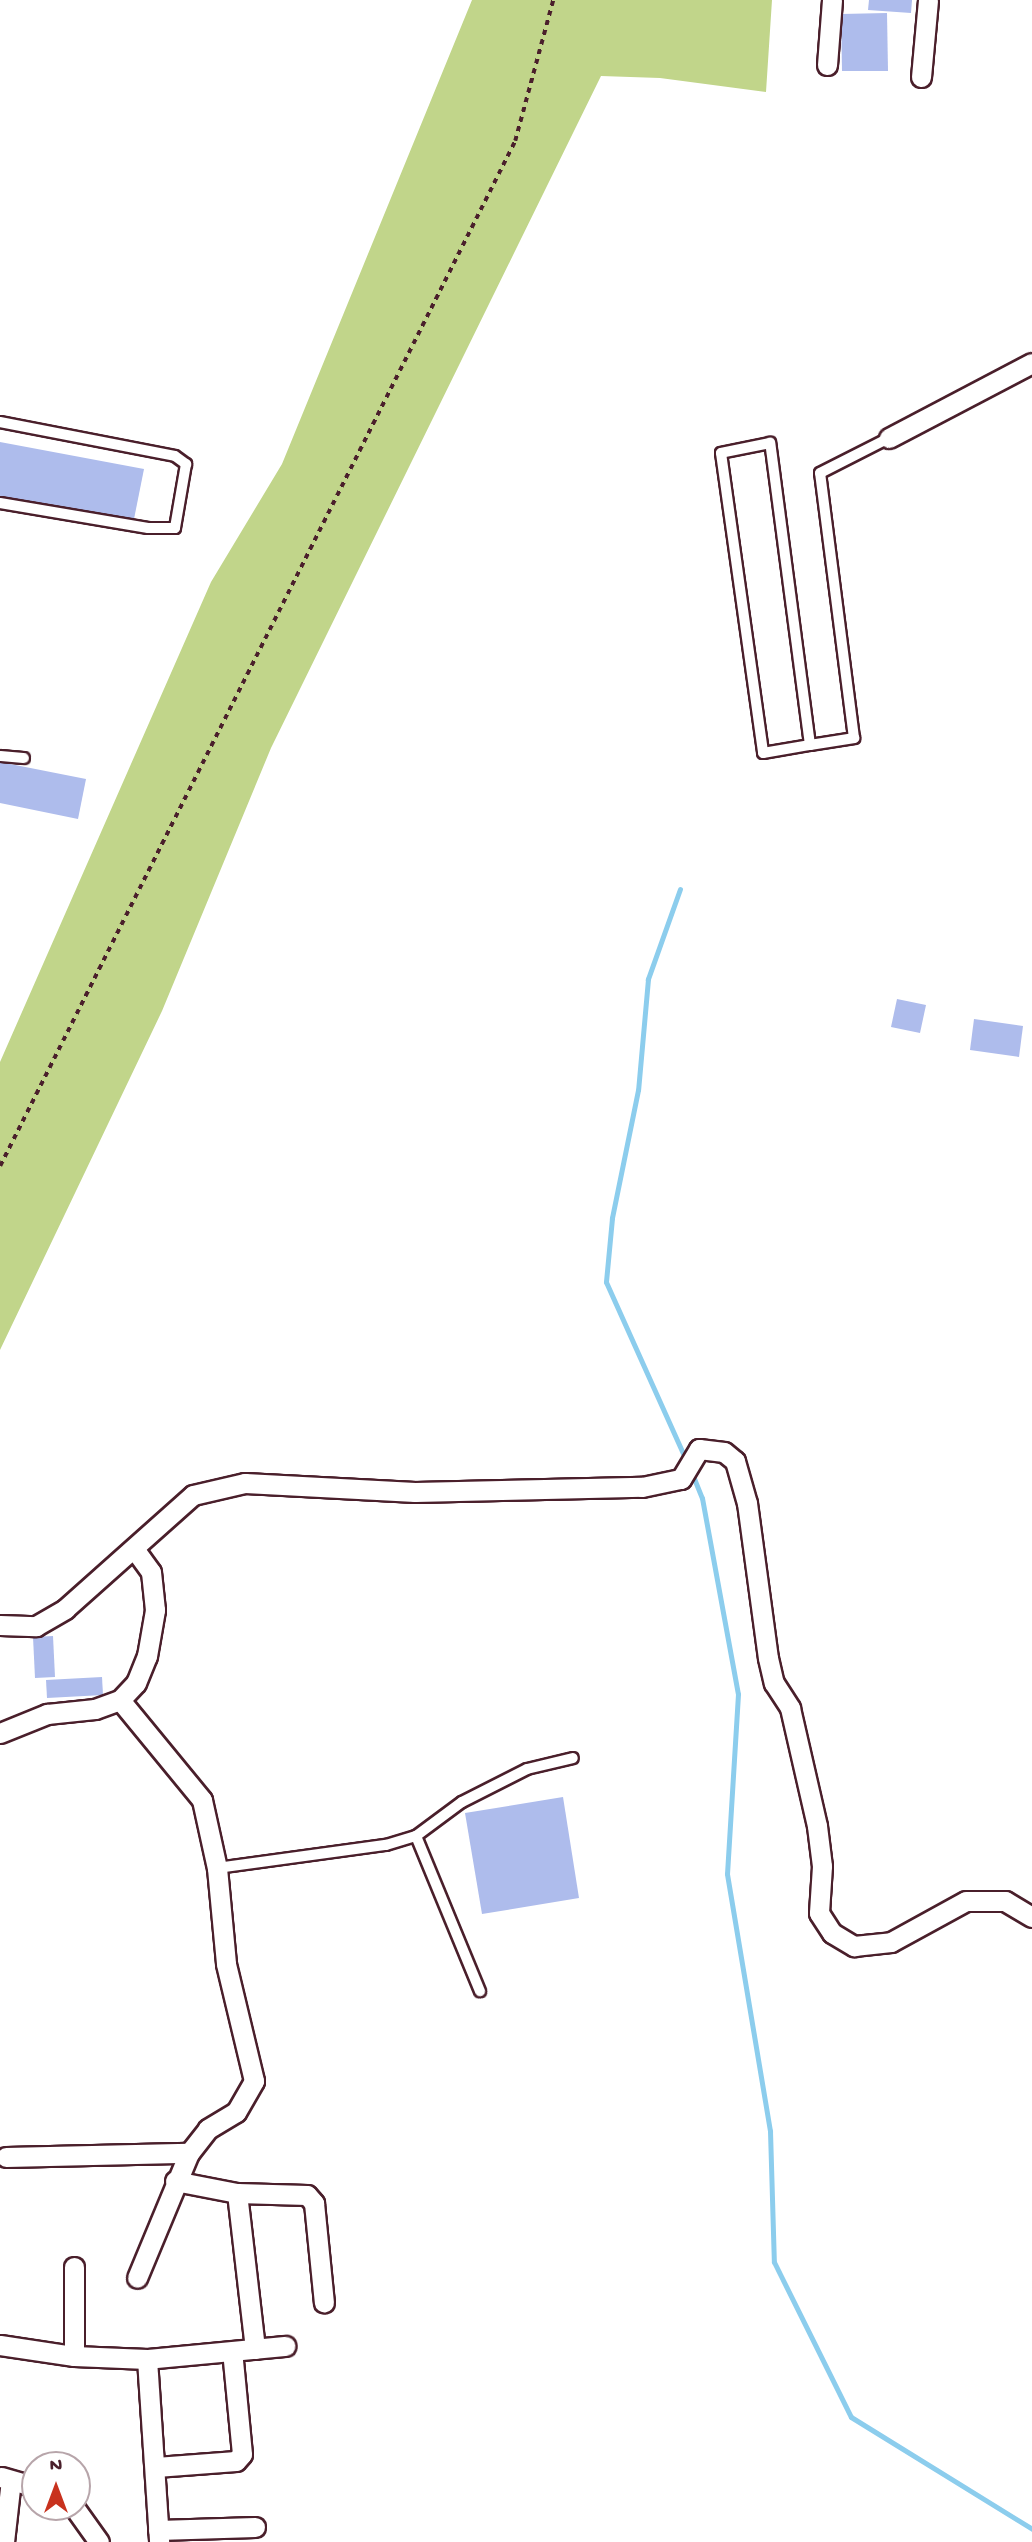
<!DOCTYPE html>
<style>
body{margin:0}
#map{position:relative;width:1032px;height:2542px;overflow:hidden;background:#fff;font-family:"Gochi Hand",sans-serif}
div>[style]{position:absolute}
.green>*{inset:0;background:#c1d58a}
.stream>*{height:5px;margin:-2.5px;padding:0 2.5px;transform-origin:2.5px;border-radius:2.5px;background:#8ccded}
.building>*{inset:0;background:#aebcec}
.path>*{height:3.5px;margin-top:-1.75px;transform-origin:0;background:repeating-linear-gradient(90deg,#4a1f2b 0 5px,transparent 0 10px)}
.roads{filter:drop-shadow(2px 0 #4a1f2b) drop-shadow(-2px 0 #4a1f2b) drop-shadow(0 2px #4a1f2b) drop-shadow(0 -2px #4a1f2b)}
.lane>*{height:10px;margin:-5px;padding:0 5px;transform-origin:5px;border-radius:5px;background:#fff}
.street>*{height:19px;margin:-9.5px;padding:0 9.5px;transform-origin:9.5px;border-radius:9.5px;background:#fff}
span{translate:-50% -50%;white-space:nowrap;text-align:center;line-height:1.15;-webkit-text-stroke:6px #fff;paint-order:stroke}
.north{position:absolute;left:21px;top:2451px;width:70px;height:70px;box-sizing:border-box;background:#fff;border:2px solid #b7a5aa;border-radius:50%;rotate:0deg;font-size:19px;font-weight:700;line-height:28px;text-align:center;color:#4a1f2b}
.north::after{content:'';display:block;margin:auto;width:24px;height:32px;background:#c8321e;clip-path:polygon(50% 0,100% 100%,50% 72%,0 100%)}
</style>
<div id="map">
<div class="green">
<div style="clip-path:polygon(472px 0,772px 0,766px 92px,660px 78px,601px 76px,271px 748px,162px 1011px,0 1350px,0 1062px,211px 582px,282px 464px)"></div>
</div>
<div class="stream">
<div style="left:680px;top:889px;width:96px;rotate:109.6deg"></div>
<div style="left:648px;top:979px;width:111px;rotate:95.1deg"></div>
<div style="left:638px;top:1090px;width:131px;rotate:101.5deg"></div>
<div style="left:612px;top:1218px;width:64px;rotate:95.4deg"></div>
<div style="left:606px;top:1282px;width:197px;rotate:65.8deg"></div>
<div style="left:691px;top:1471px;width:29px;rotate:68deg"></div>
<div style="left:702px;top:1498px;width:199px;rotate:79.6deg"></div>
<div style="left:738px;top:1694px;width:180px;rotate:93.5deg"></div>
<div style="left:727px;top:1874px;width:261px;rotate:80.5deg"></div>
<div style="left:770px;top:2131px;width:131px;rotate:88.3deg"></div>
<div style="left:774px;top:2262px;width:173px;rotate:63.6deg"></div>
<div style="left:851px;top:2417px;width:213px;rotate:31.7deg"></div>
</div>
<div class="building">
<div style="clip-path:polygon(869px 0,912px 0,911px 13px,868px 10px)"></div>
<div style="clip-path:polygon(887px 13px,888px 71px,842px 71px,841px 14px)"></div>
<div style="clip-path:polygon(0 442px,144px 469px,133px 524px,0 499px)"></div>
<div style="clip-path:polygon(0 762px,86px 779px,78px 819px,0 803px)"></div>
<div style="clip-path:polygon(897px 999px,926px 1005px,920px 1033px,891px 1027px)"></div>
<div style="clip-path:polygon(974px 1019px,1023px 1026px,1019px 1057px,970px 1050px)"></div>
<div style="clip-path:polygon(53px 1636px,55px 1677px,35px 1678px,33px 1637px)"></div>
<div style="clip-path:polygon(102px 1677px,103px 1695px,47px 1698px,46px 1680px)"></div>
<div style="clip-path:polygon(563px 1797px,579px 1898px,482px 1914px,465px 1813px)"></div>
</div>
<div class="path">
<div style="left:0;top:1166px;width:1147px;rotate:-63.32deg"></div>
<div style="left:515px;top:141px;width:146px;rotate:-74.9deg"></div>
</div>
<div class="roads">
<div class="lane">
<div style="left:0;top:422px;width:178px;rotate:11deg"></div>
<div style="left:175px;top:456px;width:14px;rotate:36deg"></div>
<div style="left:186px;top:464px;width:65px;rotate:99.8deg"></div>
<div style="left:175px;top:528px;width:27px;rotate:180deg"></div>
<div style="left:148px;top:528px;width:150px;rotate:-170.4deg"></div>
<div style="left:810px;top:745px;width:305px;rotate:-97.5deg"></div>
<div style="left:770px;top:443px;width:50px;rotate:168.5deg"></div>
<div style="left:721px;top:453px;width:303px;rotate:82deg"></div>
<div style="left:763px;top:753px;width:48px;rotate:-9.7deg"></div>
<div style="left:810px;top:745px;width:45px;rotate:-9deg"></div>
<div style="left:854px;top:738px;width:267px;rotate:-97.3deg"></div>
<div style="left:820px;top:473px;width:77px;rotate:-26.9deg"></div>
<div style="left:0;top:756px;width:24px;rotate:5deg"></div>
<div style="left:416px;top:1836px;width:168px;rotate:67.6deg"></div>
<div style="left:217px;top:1868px;width:171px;rotate:-7.8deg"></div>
<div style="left:386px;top:1845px;width:31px;rotate:-17deg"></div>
<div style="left:416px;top:1836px;width:57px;rotate:-36.5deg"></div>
<div style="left:462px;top:1802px;width:73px;rotate:-26.9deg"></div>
<div style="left:527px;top:1769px;width:47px;rotate:-13.4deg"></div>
</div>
<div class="street">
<div style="left:827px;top:65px;width:65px;rotate:-85.6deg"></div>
<div style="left:921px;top:77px;width:77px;rotate:-84.8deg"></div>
<div style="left:889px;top:438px;width:161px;rotate:-27.7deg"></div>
<div style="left:0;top:1625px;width:36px;rotate:2deg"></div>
<div style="left:36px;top:1626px;width:34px;rotate:-30deg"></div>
<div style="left:65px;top:1609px;width:171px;rotate:-41.7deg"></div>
<div style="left:193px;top:1495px;width:53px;rotate:-13deg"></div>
<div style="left:245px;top:1483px;width:170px;rotate:3deg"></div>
<div style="left:415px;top:1492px;width:227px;rotate:-1.3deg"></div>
<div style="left:642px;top:1487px;width:40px;rotate:-12deg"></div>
<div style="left:681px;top:1479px;width:35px;rotate:-59deg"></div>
<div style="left:699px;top:1449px;width:25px;rotate:7deg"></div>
<div style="left:724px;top:1452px;width:14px;rotate:39deg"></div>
<div style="left:735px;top:1461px;width:44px;rotate:74.1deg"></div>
<div style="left:747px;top:1503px;width:156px;rotate:82.3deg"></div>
<div style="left:768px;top:1658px;width:26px;rotate:77deg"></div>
<div style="left:774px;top:1683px;width:30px;rotate:57deg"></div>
<div style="left:790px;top:1708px;width:121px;rotate:77.1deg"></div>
<div style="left:817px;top:1826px;width:40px;rotate:82.9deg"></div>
<div style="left:822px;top:1866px;width:47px;rotate:93.7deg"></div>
<div style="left:819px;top:1913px;width:24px;rotate:57deg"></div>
<div style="left:832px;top:1933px;width:26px;rotate:31deg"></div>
<div style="left:854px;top:1946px;width:37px;rotate:-6deg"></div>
<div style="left:891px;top:1942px;width:85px;rotate:-28.7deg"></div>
<div style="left:966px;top:1901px;width:39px"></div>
<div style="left:1005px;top:1901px;width:31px;rotate:31deg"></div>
<div style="left:120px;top:1700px;width:129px;rotate:50.6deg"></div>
<div style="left:202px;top:1800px;width:70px;rotate:77.6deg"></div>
<div style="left:217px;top:1868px;width:96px;rotate:84.6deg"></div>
<div style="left:226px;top:1964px;width:120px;rotate:76.5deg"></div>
<div style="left:254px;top:2081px;width:36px;rotate:120deg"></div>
<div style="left:236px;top:2112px;width:33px;rotate:149deg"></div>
<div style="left:208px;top:2129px;width:31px;rotate:128deg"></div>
<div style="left:189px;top:2153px;width:135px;rotate:112.6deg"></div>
<div style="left:0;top:1733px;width:51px;rotate:-22deg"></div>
<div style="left:47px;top:1714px;width:48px;rotate:-5.9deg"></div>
<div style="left:95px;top:1709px;width:27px;rotate:-20deg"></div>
<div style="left:120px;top:1700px;width:23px;rotate:-47deg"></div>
<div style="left:136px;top:1683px;width:29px;rotate:-68deg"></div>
<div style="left:147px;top:1656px;width:47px;rotate:-80.1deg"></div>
<div style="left:155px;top:1610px;width:38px;rotate:-96deg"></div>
<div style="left:151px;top:1572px;width:29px;rotate:-126deg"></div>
<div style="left:6px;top:2157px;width:183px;rotate:-1.3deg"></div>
<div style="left:175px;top:2181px;width:63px;rotate:11deg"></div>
<div style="left:237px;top:2193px;width:70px;rotate:1.6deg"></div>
<div style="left:307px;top:2195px;width:11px;rotate:49deg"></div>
<div style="left:314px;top:2203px;width:100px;rotate:84.3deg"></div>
<div style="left:237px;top:2193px;width:157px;rotate:83.4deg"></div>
<div style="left:74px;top:2267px;width:89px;rotate:90deg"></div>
<div style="left:0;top:2345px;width:75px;rotate:8.5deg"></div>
<div style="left:74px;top:2356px;width:73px;rotate:2.4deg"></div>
<div style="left:147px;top:2359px;width:139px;rotate:-5.4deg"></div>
<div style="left:147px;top:2359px;width:183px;rotate:86.2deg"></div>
<div style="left:156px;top:2467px;width:80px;rotate:-4.3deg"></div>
<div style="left:236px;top:2461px;width:9px;rotate:-49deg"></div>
<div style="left:242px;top:2454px;width:103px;rotate:-95.5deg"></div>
<div style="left:1px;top:2477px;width:35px;rotate:16deg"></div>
<div style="left:74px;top:2507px;width:43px;rotate:54.5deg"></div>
<div style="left:158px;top:2530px;width:97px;rotate:-1.8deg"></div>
<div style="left:4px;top:2542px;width:62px;rotate:-83.6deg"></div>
</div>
</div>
<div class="north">N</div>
</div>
